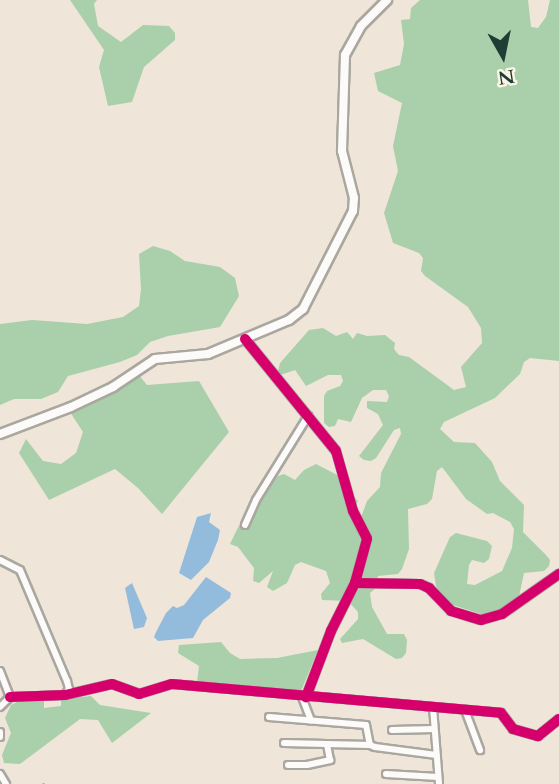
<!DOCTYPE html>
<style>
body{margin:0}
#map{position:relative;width:559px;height:784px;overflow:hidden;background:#efe6d9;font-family:Cardo,serif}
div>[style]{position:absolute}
.forest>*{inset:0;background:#a9cfab}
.water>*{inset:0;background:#93bcdc}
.stream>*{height:2px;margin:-1px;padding:0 1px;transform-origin:1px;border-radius:1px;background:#93bcdc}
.roads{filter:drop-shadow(2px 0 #a9a79f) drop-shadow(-2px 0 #a9a79f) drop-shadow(0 2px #a9a79f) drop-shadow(0 -2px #a9a79f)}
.minor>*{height:6px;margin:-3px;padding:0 3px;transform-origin:3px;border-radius:3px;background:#fdfbf9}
.major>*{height:8px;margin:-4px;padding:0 4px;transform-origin:4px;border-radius:4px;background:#fdfbf9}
.cycleway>*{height:10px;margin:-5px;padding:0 5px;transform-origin:5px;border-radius:5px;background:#d6006c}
span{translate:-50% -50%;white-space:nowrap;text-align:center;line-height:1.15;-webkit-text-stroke:5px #fcf5e5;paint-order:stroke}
.north{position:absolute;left:468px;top:21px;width:70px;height:70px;-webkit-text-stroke:5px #fcf5e5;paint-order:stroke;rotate:171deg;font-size:19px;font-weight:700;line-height:28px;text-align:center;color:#1f3d34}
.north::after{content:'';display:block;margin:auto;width:24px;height:32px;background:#1f3d34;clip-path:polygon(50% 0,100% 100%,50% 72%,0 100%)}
</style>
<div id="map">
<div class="forest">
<div style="clip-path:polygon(70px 0,97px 0,94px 4px,98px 26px,121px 42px,143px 25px,169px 26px,175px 33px,175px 40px,144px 67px,132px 102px,108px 106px,99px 67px,104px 50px)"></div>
<div style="clip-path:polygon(420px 0,528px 0,531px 27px,538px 28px,546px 17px,550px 0,559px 0,559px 361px,530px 358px,524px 362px,520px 374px,495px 398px,444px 422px,440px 429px,454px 442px,475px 443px,492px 462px,500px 481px,524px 505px,523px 532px,546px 555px,550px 560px,549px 566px,544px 571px,524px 573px,518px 601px,509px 613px,496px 619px,453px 605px,442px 596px,436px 586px,434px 573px,450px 537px,456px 533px,487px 541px,492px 546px,489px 559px,484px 563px,472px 560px,469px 565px,467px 584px,475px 585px,502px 571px,512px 548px,514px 529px,510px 522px,493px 513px,487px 514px,466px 499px,442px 467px,437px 471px,432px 499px,427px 504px,408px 509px,409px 549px,402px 569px,398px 574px,378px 576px,375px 589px,370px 593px,372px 607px,387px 634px,404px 634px,407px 640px,406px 653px,402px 658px,396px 659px,363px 639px,342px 643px,340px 639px,358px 619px,358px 612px,348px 601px,322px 600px,321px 594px,330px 583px,326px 571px,301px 562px,295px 565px,287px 583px,273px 591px,267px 587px,273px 571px,259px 583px,253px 581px,254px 568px,238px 547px,230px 544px,249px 505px,262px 497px,278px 476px,284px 474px,295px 480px,304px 470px,316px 464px,345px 479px,348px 491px,358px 501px,351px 512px,360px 520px,367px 501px,380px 487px,381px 473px,401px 434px,400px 428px,394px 430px,376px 458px,371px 461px,364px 460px,359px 456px,383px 425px,378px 414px,367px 408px,367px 401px,387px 402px,389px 396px,386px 390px,373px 390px,362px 398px,351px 422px,338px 419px,335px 426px,329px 427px,324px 423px,324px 396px,327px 391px,340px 386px,343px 381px,341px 375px,328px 375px,306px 386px,295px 370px,277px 376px,280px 363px,309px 330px,323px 328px,336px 336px,347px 332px,353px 339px,357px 333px,367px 336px,385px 335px,395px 343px,394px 349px,399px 355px,409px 357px,454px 390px,466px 387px,461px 367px,482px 343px,481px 328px,468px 307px,425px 276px,421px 271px,423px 258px,419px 253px,393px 243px,384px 213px,398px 171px,393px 146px,402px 103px,378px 91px,374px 73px,400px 65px,404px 44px,401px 20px,410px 19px,411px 8px)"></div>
<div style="clip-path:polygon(153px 246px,170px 251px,185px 261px,220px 267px,235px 278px,239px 296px,220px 327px,168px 336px,150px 342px,137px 355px,120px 362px,68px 376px,58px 392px,41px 399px,14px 399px,0 405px,0 324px,32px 320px,87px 324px,123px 317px,139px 306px,141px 289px,139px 254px)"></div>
<div style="clip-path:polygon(138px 374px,147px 385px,199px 381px,229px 432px,162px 514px,138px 488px,115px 469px,49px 500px,19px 453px,26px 439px,43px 461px,61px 464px,76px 453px,83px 432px,70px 412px)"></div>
<div style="clip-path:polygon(221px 642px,230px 653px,240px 659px,277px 658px,318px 650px,301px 691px,197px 682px,199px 666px,178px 653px,179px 645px)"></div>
<div style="clip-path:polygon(91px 696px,100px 705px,151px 713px,112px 743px,98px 720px,80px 719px,20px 764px,4px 763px,2px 755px,11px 733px,5px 718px,11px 705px,23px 699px,44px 699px,44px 708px,61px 706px,61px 699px)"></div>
</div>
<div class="water">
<div style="clip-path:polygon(211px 513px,209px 522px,220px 530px,218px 540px,209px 562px,191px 580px,179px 573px,197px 517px)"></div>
<div style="clip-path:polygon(206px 577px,231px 593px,230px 598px,203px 620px,193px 638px,158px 641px,154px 637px,156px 632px,166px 613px,173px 606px,177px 608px,184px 605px)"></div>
<div style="clip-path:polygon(132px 583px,147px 618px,144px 627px,134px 629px,125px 588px)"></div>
</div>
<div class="stream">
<div style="left:43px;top:784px;width:1px"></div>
</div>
<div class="roads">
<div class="minor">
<div style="left:245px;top:339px;width:144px;rotate:50.9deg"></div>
<div style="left:336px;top:451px;width:62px;rotate:74.2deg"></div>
<div style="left:353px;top:511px;width:31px;rotate:63deg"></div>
<div style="left:367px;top:539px;width:46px;rotate:105.3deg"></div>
<div style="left:355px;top:583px;width:54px;rotate:116.6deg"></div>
<div style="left:331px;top:631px;width:71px;rotate:110.7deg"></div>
<div style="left:245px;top:525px;width:27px;rotate:-66deg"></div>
<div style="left:256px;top:500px;width:99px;rotate:-58.2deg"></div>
<div style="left:0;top:560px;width:22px;rotate:27deg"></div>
<div style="left:20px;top:570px;width:121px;rotate:67.1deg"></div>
<div style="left:67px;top:681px;width:8px;rotate:76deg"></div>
<div style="left:69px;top:689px;width:7px;rotate:124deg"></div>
<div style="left:355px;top:583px;width:65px;rotate:0.9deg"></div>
<div style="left:420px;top:584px;width:10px;rotate:24deg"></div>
<div style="left:429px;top:588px;width:32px;rotate:46deg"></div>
<div style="left:451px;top:611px;width:31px;rotate:17deg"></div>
<div style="left:481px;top:620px;width:22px;rotate:-16deg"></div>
<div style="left:502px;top:614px;width:70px;rotate:-35.1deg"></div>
<div style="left:0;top:671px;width:28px;rotate:69deg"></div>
<div style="left:10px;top:697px;width:55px;rotate:-2.1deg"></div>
<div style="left:65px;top:695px;width:48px;rotate:-13.2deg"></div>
<div style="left:112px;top:684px;width:29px;rotate:20deg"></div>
<div style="left:139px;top:694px;width:34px;rotate:-17deg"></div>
<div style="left:172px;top:684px;width:330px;rotate:5deg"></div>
<div style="left:501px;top:713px;width:20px;rotate:53deg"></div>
<div style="left:513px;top:729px;width:26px;rotate:16deg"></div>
<div style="left:538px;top:736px;width:27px;rotate:-39deg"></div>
<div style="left:302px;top:697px;width:25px;rotate:69deg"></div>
<div style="left:0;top:707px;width:14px;rotate:-45deg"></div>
<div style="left:433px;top:707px;width:77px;rotate:85.5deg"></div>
<div style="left:465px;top:710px;width:43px;rotate:69.4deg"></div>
<div style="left:269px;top:717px;width:97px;rotate:4.7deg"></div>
<div style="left:366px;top:725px;width:20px;rotate:79deg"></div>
<div style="left:370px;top:745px;width:5px;rotate:22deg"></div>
<div style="left:375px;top:747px;width:62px;rotate:7.5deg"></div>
<div style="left:392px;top:730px;width:42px;rotate:-1.4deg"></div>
<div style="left:0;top:732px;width:5px;rotate:90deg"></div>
<div style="left:284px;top:743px;width:86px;rotate:1.3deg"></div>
<div style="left:288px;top:765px;width:19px"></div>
<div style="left:307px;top:765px;width:24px;rotate:-12deg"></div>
<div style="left:330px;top:760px;width:15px;rotate:-101deg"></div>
<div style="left:0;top:774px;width:12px;rotate:59deg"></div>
<div style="left:386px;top:774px;width:52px;rotate:3.3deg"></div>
</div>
<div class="major">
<div style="left:0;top:434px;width:76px;rotate:-20.8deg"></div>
<div style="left:71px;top:407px;width:47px;rotate:-25.5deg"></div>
<div style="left:113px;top:387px;width:50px;rotate:-33.7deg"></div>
<div style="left:155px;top:359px;width:53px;rotate:-5.4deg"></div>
<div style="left:208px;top:354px;width:88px;rotate:-22.8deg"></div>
<div style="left:289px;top:320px;width:18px;rotate:-38deg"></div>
<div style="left:303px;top:309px;width:110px;rotate:-63deg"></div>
<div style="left:353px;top:211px;width:13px;rotate:-86deg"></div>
<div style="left:354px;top:198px;width:49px;rotate:-104.3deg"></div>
<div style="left:342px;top:151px;width:96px;rotate:-88.2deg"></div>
<div style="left:345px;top:55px;width:33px;rotate:-61deg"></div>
<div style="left:361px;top:26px;width:37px;rotate:-45deg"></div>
</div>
</div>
<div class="cycleway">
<div style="left:245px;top:339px;width:144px;rotate:50.9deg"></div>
<div style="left:336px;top:451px;width:62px;rotate:74.2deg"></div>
<div style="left:353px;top:511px;width:31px;rotate:63deg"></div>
<div style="left:367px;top:539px;width:46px;rotate:105.3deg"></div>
<div style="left:355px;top:583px;width:54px;rotate:116.6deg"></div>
<div style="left:331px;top:631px;width:71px;rotate:110.7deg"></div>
<div style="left:355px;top:583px;width:65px;rotate:0.9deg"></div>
<div style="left:420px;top:584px;width:10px;rotate:24deg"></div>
<div style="left:429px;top:588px;width:32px;rotate:46deg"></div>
<div style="left:451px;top:611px;width:31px;rotate:17deg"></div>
<div style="left:481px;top:620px;width:22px;rotate:-16deg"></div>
<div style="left:502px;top:614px;width:70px;rotate:-35.1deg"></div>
<div style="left:10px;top:697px;width:55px;rotate:-2.1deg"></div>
<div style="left:65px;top:695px;width:48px;rotate:-13.2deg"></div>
<div style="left:112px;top:684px;width:29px;rotate:20deg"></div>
<div style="left:139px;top:694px;width:34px;rotate:-17deg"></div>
<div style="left:172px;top:684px;width:330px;rotate:5deg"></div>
<div style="left:501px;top:713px;width:20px;rotate:53deg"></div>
<div style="left:513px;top:729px;width:26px;rotate:16deg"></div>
<div style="left:538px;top:736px;width:27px;rotate:-39deg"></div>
</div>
<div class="north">N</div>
</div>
